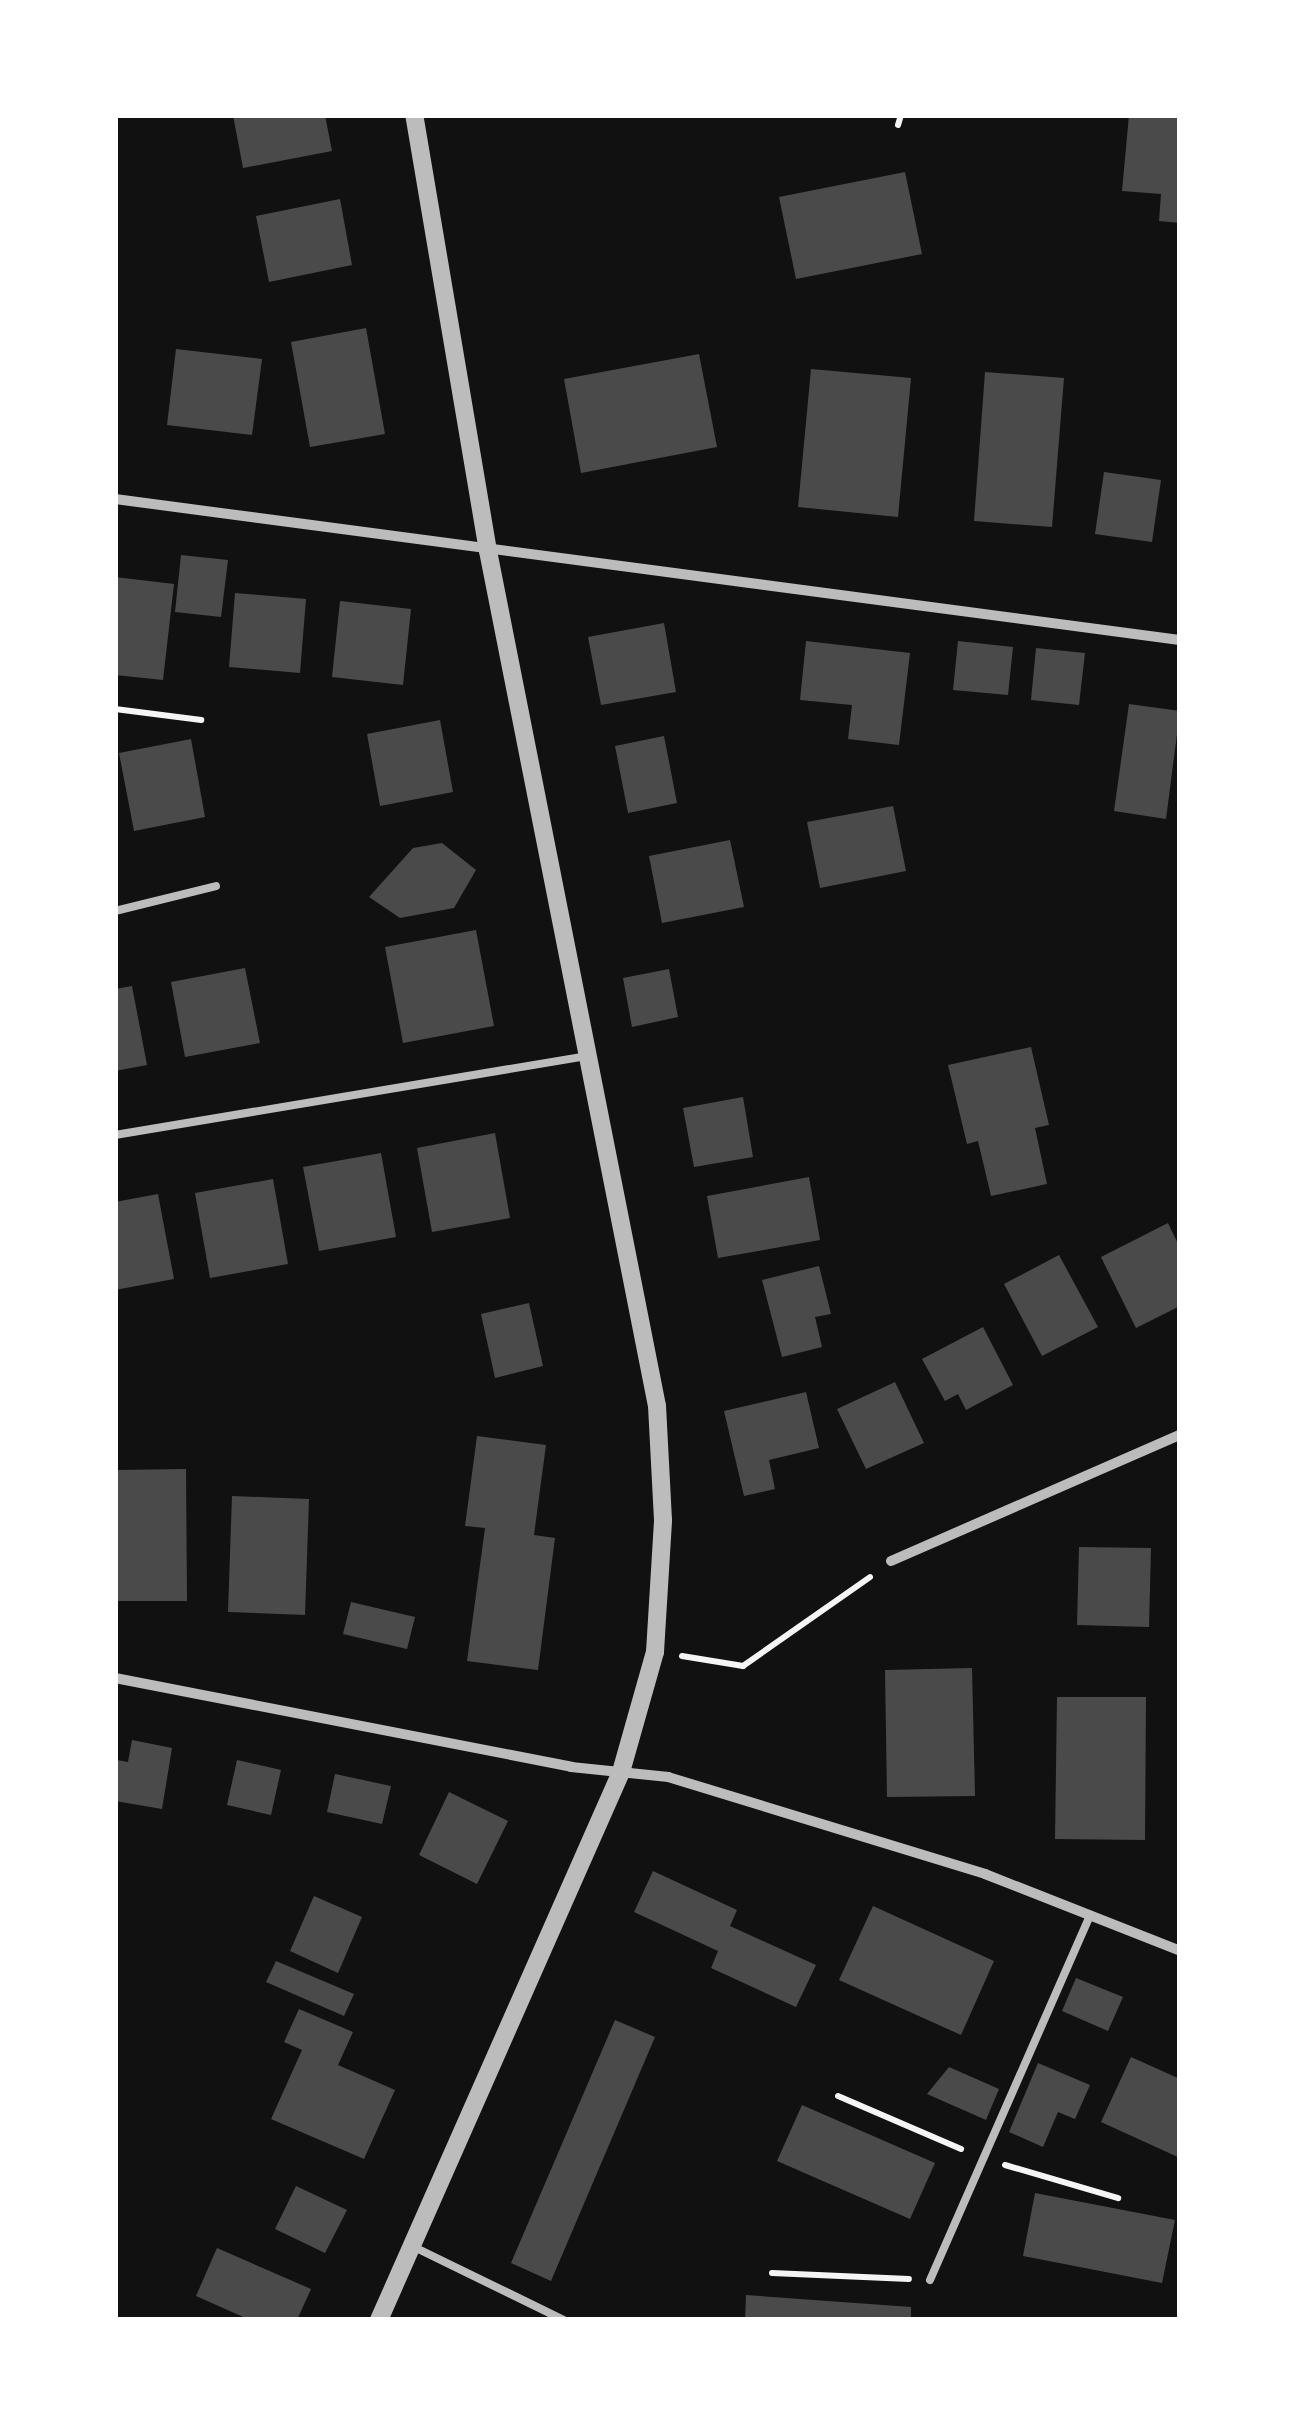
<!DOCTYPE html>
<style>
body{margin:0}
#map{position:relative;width:1295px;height:2435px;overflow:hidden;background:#111;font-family:"Public Sans",sans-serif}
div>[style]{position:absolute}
.building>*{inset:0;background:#4a4a4a}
.path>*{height:6px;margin:-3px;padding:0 3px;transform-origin:3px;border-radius:3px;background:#f5f5f5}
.service>*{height:8px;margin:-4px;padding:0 4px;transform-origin:4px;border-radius:4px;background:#bcbcbc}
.minor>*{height:10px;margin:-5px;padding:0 5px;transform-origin:5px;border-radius:5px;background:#bcbcbc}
.tertiary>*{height:18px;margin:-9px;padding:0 9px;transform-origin:9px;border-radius:9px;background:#bcbcbc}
span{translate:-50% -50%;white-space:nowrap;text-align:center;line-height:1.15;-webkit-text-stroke:10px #fff;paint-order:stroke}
.frame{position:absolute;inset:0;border:118px solid #fff;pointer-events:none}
</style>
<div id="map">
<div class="building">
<div style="clip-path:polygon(233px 115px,325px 115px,332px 151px,243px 168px)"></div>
<div style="clip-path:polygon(1129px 115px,1180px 115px,1180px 223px,1159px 221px,1161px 194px,1122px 191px)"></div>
<div style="clip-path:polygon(905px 172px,922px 254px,796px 279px,779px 197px)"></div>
<div style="clip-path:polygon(340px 199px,352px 265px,269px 282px,256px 216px)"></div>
<div style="clip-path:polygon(366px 328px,385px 434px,310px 447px,291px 342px)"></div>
<div style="clip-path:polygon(176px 349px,262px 359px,252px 435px,167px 425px)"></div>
<div style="clip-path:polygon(699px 354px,717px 447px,581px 473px,564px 379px)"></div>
<div style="clip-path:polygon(811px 369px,911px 378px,898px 517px,798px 507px)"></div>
<div style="clip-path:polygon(985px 372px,1064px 378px,1052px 527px,974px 521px)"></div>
<div style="clip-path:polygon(1104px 472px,1161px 480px,1152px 542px,1095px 534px)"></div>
<div style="clip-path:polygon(181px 555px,228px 560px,221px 617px,175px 612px)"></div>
<div style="clip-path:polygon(115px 577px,174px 584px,163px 680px,115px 675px)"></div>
<div style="clip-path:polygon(235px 593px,306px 599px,300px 673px,229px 667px)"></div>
<div style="clip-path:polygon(340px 601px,411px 609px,403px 685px,332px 677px)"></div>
<div style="clip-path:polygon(664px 623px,676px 692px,601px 705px,588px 637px)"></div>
<div style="clip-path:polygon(806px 641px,910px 653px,899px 745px,848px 739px,852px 705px,800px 700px)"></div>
<div style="clip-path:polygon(958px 641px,1013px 647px,1008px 695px,953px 690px)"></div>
<div style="clip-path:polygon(1036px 648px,1085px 653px,1079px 705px,1031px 700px)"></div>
<div style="clip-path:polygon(1129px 704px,1180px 711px,1166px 819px,1114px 811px)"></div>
<div style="clip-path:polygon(440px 720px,453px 792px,380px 806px,367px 734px)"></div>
<div style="clip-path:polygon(664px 736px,677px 803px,628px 813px,615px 746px)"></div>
<div style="clip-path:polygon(191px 739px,205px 817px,134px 831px,119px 753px)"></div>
<div style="clip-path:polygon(893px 806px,906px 871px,820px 888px,807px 822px)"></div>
<div style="clip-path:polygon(730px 840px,744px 907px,662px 923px,649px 856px)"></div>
<div style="clip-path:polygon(442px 843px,476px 870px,454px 908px,400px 918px,369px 897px,413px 848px)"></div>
<div style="clip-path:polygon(476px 930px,494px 1026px,403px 1043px,385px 947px)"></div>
<div style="clip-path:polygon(245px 968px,260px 1043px,185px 1057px,171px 982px)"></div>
<div style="clip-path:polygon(669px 969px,678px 1017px,632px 1027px,623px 978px)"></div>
<div style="clip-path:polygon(132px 986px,147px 1065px,115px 1071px,115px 989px)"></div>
<div style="clip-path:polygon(1031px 1047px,1049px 1125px,1035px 1128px,1047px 1184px,991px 1196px,978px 1141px,967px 1144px,948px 1065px)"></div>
<div style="clip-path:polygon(743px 1097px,753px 1157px,694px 1167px,683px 1108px)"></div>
<div style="clip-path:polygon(495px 1133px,510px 1218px,432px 1232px,417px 1148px)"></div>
<div style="clip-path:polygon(381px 1153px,396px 1237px,319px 1251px,303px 1167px)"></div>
<div style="clip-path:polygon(809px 1177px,820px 1240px,718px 1258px,707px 1196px)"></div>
<div style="clip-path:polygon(273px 1179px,288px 1264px,210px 1278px,195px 1193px)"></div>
<div style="clip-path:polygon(158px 1194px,174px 1279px,115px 1290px,115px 1202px)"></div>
<div style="clip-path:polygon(1168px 1223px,1180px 1248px,1180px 1306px,1136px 1328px,1101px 1257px)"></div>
<div style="clip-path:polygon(1059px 1255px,1098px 1327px,1042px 1356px,1004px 1284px)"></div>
<div style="clip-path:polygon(819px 1266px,831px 1314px,815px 1317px,822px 1347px,782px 1357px,762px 1280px)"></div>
<div style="clip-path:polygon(529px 1303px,543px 1366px,495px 1378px,481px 1314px)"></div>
<div style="clip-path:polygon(983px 1327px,1013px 1385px,966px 1410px,958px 1394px,945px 1401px,922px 1359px)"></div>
<div style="clip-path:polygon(895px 1382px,924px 1443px,866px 1469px,837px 1409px)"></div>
<div style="clip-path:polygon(806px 1392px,819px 1448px,769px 1460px,775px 1489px,744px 1496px,724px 1411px)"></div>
<div style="clip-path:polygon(477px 1436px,546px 1445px,534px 1535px,555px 1538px,538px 1670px,467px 1661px,485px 1528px,465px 1526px)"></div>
<div style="clip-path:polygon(186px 1469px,187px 1601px,115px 1601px,115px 1470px)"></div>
<div style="clip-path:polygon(232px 1496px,309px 1499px,305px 1615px,228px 1612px)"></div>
<div style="clip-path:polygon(1079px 1547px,1151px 1548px,1149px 1627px,1077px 1625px)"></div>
<div style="clip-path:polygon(351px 1602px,415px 1617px,407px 1649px,343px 1634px)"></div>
<div style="clip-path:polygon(972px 1668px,975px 1796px,887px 1797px,885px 1670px)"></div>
<div style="clip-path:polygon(1057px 1697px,1146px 1697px,1145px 1840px,1055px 1839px)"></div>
<div style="clip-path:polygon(132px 1740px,172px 1748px,162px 1809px,115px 1801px,117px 1760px,128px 1762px)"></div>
<div style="clip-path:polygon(237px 1760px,281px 1770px,271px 1815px,227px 1805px)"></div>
<div style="clip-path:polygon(335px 1774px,391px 1786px,382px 1824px,327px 1812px)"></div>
<div style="clip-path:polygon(449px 1792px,508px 1821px,477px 1884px,419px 1855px)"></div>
<div style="clip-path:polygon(653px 1871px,737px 1910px,730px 1926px,816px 1965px,796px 2007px,711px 1968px,718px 1951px,634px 1912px)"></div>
<div style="clip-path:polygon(314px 1896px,362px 1917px,338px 1973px,290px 1951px)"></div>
<div style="clip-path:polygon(873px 1906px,994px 1961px,961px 2035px,839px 1980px)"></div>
<div style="clip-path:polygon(276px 1961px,354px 1994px,344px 2016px,266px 1982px)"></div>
<div style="clip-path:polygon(1076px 1978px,1123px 1997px,1108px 2031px,1062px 2011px)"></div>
<div style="clip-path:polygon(299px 2009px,353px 2032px,338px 2065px,395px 2090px,364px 2159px,271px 2119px,302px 2050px,284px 2042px)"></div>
<div style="clip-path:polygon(615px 2020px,655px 2037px,551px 2281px,511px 2263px)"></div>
<div style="clip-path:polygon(1131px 2057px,1180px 2079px,1180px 2158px,1101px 2122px)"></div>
<div style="clip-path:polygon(1038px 2063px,1090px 2085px,1075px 2119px,1058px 2112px,1043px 2147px,1009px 2132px)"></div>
<div style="clip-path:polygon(949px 2067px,999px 2089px,986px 2120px,927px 2094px)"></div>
<div style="clip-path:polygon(802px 2105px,935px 2163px,910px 2219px,777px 2161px)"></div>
<div style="clip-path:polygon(296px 2186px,347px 2210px,325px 2253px,275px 2229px)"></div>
<div style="clip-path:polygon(1035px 2193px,1175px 2220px,1162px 2283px,1023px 2256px)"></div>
<div style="clip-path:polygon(217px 2248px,311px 2289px,297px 2320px,250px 2320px,196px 2296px)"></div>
<div style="clip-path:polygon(746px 2295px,911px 2307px,911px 2320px,745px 2320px)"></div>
</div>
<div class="path">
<div style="left:898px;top:125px;width:10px;rotate:-73deg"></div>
<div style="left:115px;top:709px;width:87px;rotate:7.3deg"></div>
<div style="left:682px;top:1656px;width:62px;rotate:9.3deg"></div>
<div style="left:743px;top:1666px;width:155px;rotate:-35deg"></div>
<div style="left:838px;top:2096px;width:134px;rotate:23.3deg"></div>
<div style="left:1005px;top:2165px;width:118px;rotate:16.3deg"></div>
<div style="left:772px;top:2273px;width:137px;rotate:2.5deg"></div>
</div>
<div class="service">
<div style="left:115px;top:911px;width:104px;rotate:-13.9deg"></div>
<div style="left:115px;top:1135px;width:478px;rotate:-9.5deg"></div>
<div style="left:412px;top:2246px;width:169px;rotate:26deg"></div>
<div style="left:930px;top:2280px;width:399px;rotate:-66.3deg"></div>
</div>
<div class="minor">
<div style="left:115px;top:499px;width:1074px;rotate:7.54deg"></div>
<div style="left:891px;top:1561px;width:315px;rotate:-23.6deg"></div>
<div style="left:115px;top:1678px;width:465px;rotate:11deg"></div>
<div style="left:571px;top:1767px;width:98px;rotate:5.9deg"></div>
<div style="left:668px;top:1777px;width:332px;rotate:17deg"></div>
<div style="left:985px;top:1874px;width:210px;rotate:21.5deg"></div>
</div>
<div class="tertiary">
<div style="left:379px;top:2320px;width:599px;rotate:-66.17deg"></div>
<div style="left:621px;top:1772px;width:125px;rotate:-74.2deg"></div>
<div style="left:655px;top:1652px;width:132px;rotate:-86.5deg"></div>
<div style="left:663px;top:1520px;width:114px;rotate:-93deg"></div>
<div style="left:657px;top:1406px;width:872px;rotate:-101.18deg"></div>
<div style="left:488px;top:551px;width:442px;rotate:-99.6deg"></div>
</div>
<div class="frame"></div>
</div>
